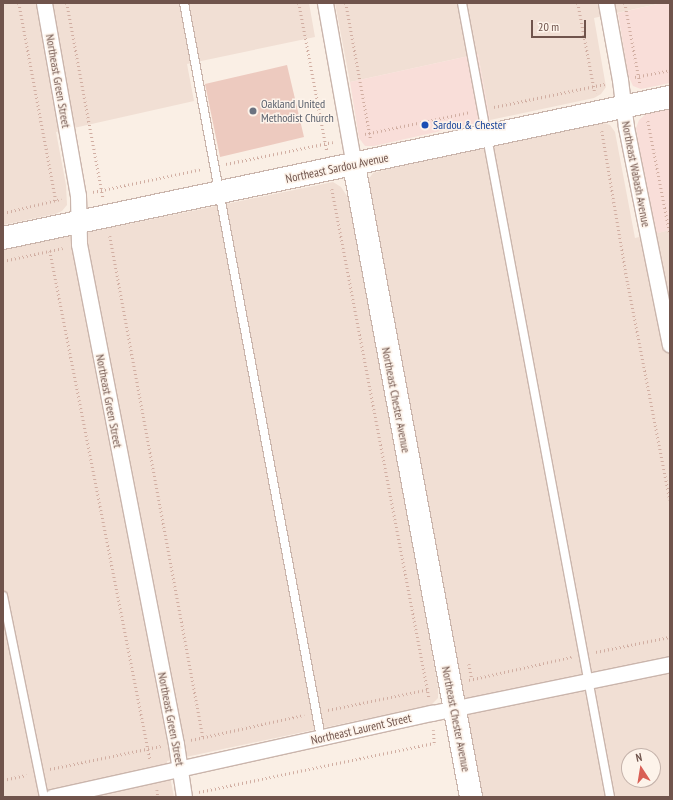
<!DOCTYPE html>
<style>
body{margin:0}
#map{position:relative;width:673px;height:800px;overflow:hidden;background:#faefe5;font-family:"PT Sans Narrow",sans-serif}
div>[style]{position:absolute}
.residential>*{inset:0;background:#f1dfd4}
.commercial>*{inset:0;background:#f9ded9}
.building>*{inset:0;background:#edcabf}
.path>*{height:2.5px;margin-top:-1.25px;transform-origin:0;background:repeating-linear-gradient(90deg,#d1aea2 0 1px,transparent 0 4px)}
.roads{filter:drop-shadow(1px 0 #cab5ac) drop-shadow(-1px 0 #cab5ac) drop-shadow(0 1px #cab5ac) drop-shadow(0 -1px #cab5ac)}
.lane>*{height:8px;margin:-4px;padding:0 4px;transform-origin:4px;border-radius:4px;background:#fff}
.street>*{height:15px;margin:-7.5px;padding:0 7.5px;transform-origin:7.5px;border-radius:7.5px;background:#fff}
.secondary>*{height:22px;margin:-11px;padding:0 11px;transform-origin:11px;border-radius:11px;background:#fff}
.dots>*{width:11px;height:11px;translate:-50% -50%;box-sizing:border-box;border:2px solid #fdf3ea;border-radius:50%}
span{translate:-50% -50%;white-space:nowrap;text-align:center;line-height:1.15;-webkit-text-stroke:3px #fdf3ea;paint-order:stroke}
.street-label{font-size:12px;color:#70544c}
.worship-label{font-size:12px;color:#5b616d}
.left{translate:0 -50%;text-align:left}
.transit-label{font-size:12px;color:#164399}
.frame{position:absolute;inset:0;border:4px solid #70544c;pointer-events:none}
.north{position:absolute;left:621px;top:748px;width:40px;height:40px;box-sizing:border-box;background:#fdf3ea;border:1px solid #c5b3ab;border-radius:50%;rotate:348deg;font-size:11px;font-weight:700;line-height:16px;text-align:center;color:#70544c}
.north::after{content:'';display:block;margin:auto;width:14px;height:18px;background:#d95f55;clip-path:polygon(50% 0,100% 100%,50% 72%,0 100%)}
.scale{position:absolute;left:531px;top:20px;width:55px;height:18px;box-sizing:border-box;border:2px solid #70544c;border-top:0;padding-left:5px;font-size:12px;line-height:14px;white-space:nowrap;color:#70544c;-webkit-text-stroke:3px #fdf3ea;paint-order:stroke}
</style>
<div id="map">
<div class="residential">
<div style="clip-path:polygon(3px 3px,309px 3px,315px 37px,187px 64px,194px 101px,56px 132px,66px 185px,67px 205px,62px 211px,55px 214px,3px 225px)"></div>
<div style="clip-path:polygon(335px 3px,662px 3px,594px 18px,606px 87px,601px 94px,594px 98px,490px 120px,478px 54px,350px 82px)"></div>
<div style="clip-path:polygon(evenodd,604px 123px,610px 125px,615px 132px,635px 238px,670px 230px,670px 797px,479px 797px,368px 180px,373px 173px,384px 170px,604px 123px,629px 756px,653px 756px,653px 780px,629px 780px,629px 756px)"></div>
<div style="clip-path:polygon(333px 182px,341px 187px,349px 199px,353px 215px,438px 687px,438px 698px,431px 705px,167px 761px,174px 797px,3px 797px,3px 250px)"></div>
</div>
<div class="commercial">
<div style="clip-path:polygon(662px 3px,670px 3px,670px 83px,641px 89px,633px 86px,628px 75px,618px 13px)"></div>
<div style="clip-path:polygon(478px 54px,490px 120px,374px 146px,365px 146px,359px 138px,350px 82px)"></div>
<div style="clip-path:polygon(670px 109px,670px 230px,654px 234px,636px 128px,639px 120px,646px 114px)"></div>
</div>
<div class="building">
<div style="clip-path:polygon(287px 65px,304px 137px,220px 157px,205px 84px)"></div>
</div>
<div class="path">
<div style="left:19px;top:3px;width:201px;rotate:79.4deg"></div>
<div style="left:67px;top:3px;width:198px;rotate:79.5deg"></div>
<div style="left:299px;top:3px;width:151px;rotate:79.3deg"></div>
<div style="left:346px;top:3px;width:139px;rotate:79.7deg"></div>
<div style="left:578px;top:3px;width:92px;rotate:79.3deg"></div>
<div style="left:625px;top:3px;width:81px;rotate:79.4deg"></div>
<div style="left:635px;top:77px;width:36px;rotate:-11deg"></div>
<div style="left:494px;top:107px;width:113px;rotate:-11.7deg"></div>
<div style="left:648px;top:121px;width:115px;rotate:79deg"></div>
<div style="left:602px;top:131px;width:155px;rotate:80.4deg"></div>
<div style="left:628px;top:284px;width:220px;rotate:79deg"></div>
<div style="left:365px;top:134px;width:107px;rotate:-11.8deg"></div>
<div style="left:226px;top:164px;width:109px;rotate:-11.6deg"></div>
<div style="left:332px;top:189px;width:517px;rotate:79.19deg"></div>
<div style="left:93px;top:192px;width:111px;rotate:-11.9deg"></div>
<div style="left:3px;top:213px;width:60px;rotate:-13.6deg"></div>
<div style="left:110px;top:236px;width:510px;rotate:79.48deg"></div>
<div style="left:50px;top:251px;width:518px;rotate:78.86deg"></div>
<div style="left:3px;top:261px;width:61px;rotate:-12.2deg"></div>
<div style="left:596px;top:652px;width:76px;rotate:-11.5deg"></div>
<div style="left:469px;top:664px;width:15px;rotate:79deg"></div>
<div style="left:469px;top:680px;width:105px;rotate:-12.7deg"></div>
<div style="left:328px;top:710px;width:103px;rotate:-11.7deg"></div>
<div style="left:191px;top:740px;width:116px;rotate:-12.5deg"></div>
<div style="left:50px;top:769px;width:113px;rotate:-11.7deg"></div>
<div style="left:3px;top:780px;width:24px;rotate:-12deg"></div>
<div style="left:157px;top:790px;width:7px;rotate:82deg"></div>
<div style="left:199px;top:792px;width:240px;rotate:-11.8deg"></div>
<div style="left:434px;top:743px;width:13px;rotate:-94deg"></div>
</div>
<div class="roads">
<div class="lane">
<div style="left:184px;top:3px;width:748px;rotate:79.44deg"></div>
<div style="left:462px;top:3px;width:808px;rotate:79.44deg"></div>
<div style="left:3px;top:596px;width:205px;rotate:78.5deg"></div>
</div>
<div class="street">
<div style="left:44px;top:3px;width:195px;rotate:80deg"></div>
<div style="left:78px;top:195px;width:49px;rotate:88.8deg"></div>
<div style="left:79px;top:244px;width:509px;rotate:79.02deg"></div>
<div style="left:176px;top:744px;width:54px;rotate:81.4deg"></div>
<div style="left:325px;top:3px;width:165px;rotate:79.9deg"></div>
<div style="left:606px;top:3px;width:78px;rotate:79.7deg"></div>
<div style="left:620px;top:80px;width:47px;rotate:82.7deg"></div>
<div style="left:626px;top:127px;width:222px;rotate:78.6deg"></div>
<div style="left:52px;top:797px;width:389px;rotate:-12.5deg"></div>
<div style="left:432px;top:713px;width:243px;rotate:-11.6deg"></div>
</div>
<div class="secondary">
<div style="left:354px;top:165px;width:643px;rotate:79.51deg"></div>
<div style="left:3px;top:238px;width:682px;rotate:-11.94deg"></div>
</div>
</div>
<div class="dots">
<div style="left:253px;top:111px;background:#6b7280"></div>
<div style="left:425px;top:125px;background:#1a4fb4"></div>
</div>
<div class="street-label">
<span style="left:58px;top:81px;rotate:80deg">Northeast Green Street</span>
<span style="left:337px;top:168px;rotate:-12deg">Northeast Sardou Avenue</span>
<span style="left:636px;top:174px;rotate:79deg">Northeast Wabash Avenue</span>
<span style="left:396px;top:400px;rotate:79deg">Northeast Chester Avenue</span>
<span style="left:109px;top:401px;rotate:79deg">Northeast Green Street</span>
<span style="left:171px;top:719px;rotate:79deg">Northeast Green Street</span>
<span style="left:456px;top:719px;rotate:79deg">Northeast Chester Avenue</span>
<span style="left:361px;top:729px;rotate:-13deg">Northeast Laurent Street</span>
</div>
<div class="worship-label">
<span class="left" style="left:261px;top:111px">Oakland United<br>Methodist Church</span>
</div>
<div class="transit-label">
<span class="left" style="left:433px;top:125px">Sardou &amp; Chester</span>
</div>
<div class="frame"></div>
<div class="north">N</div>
<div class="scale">20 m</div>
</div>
